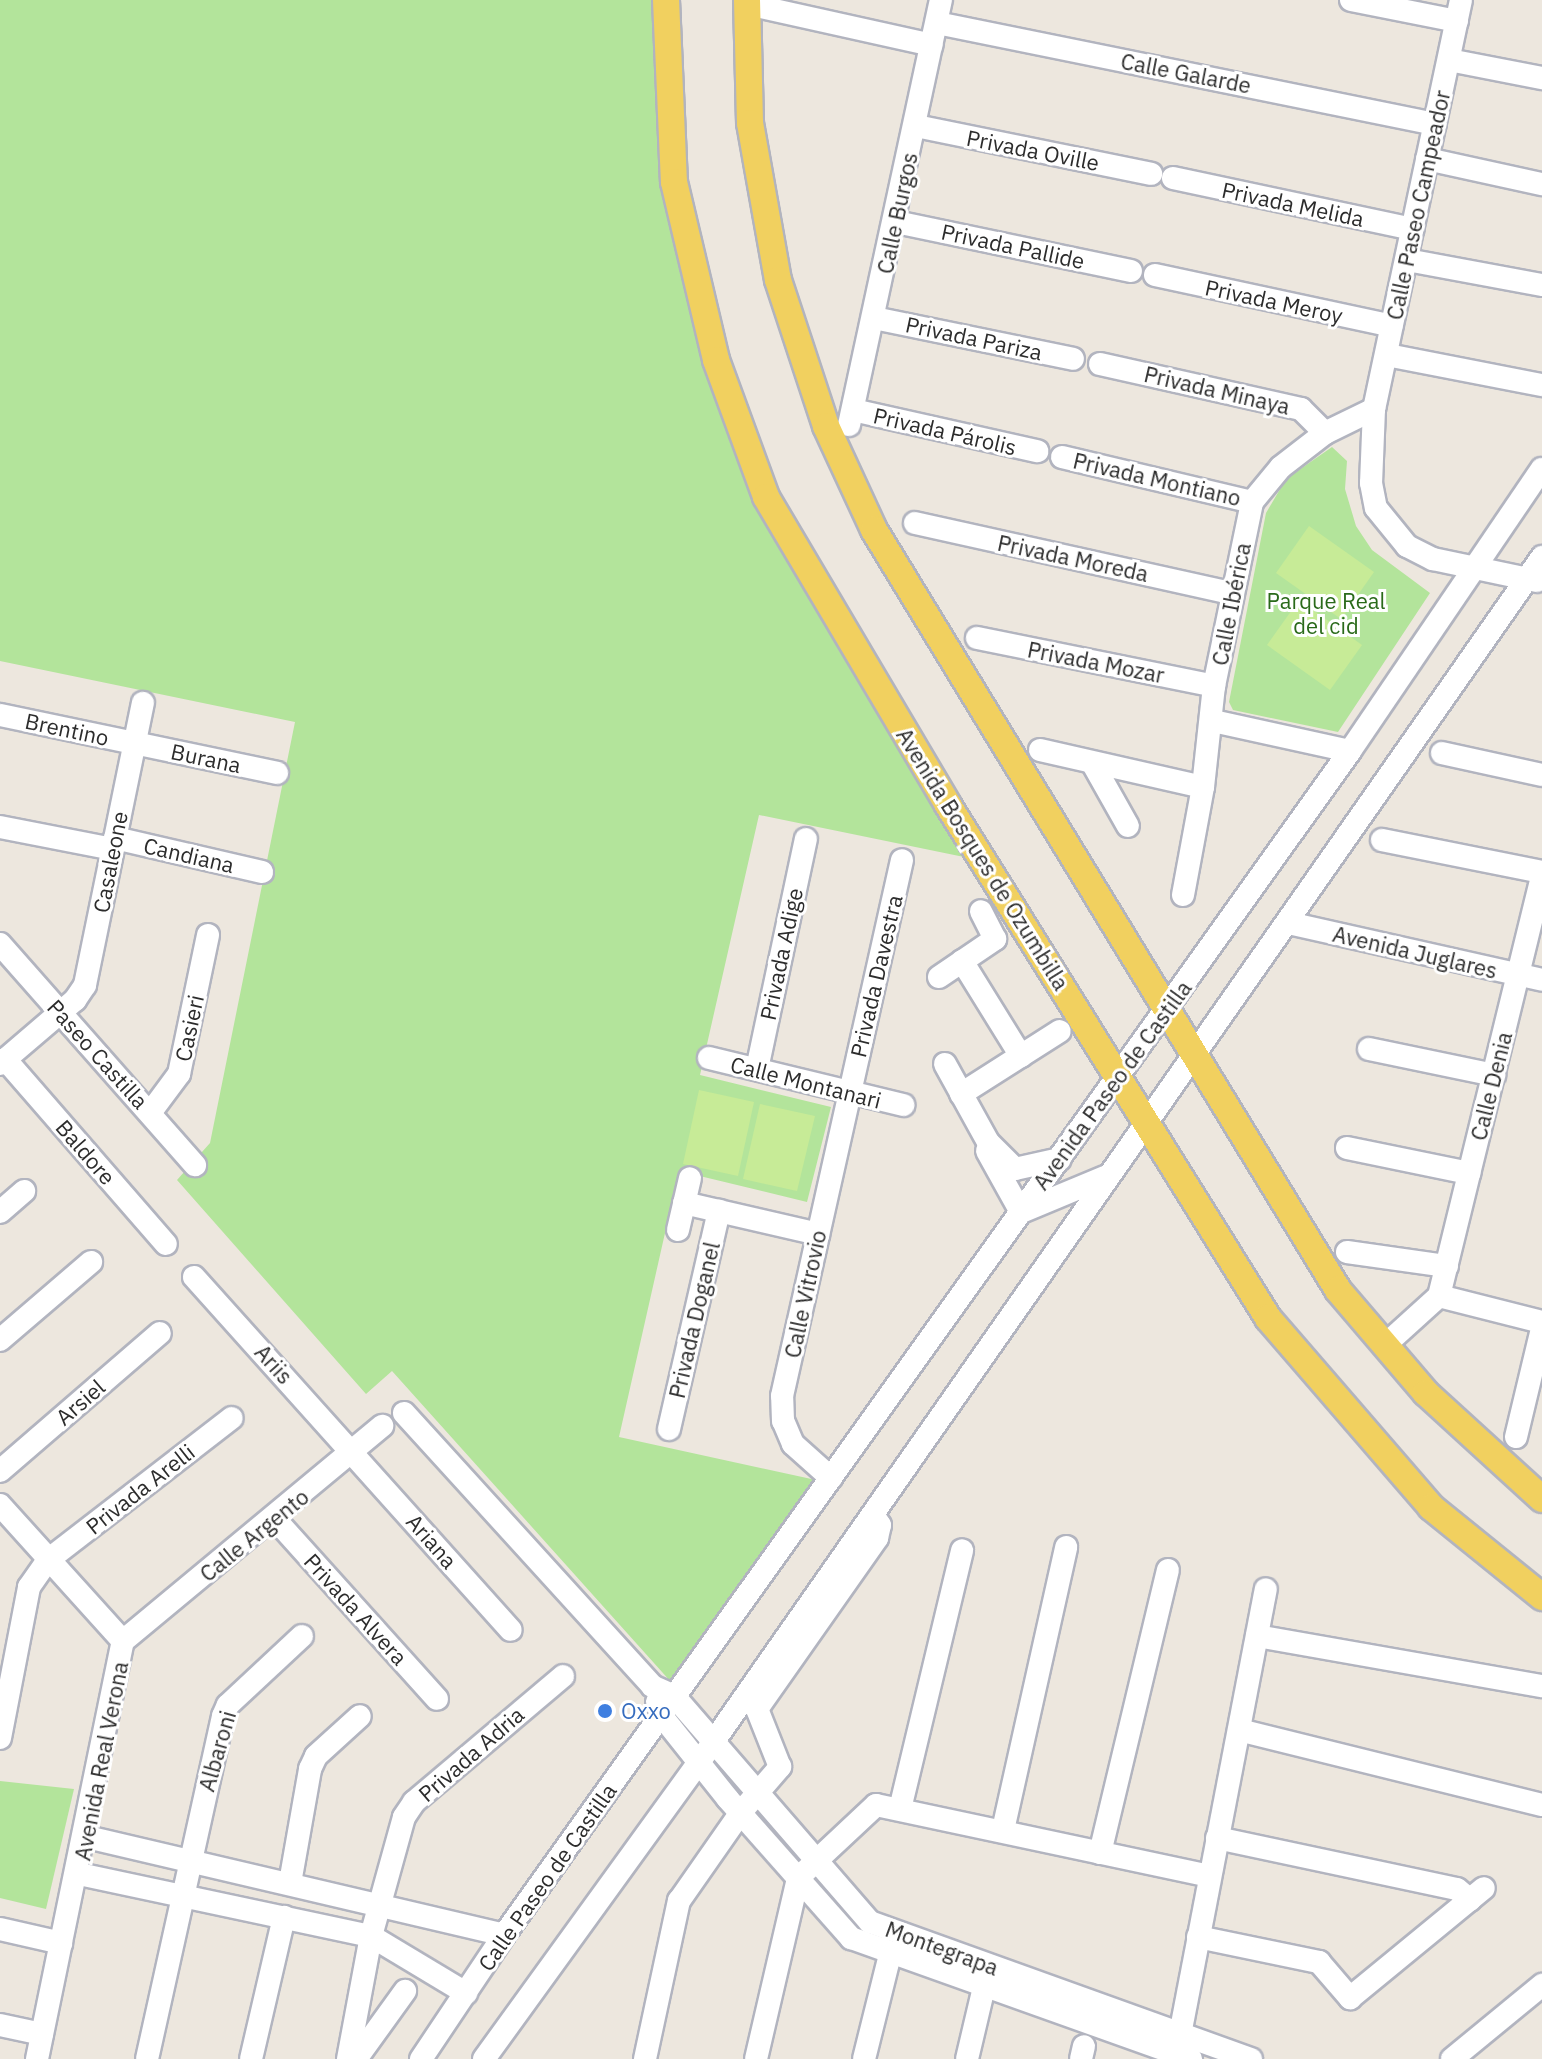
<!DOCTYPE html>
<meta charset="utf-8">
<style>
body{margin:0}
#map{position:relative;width:1542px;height:2059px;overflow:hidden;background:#ede7de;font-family:"IBM Plex Sans",sans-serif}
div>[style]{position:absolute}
.green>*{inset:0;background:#b3e49b}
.pitch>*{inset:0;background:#c7eb97}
.roads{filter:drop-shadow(2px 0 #b2b4bf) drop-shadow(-2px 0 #b2b4bf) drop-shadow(0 2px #b2b4bf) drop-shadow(0 -2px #b2b4bf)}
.minor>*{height:22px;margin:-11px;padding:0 11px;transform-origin:11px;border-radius:11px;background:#fff}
.major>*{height:26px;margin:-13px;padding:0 13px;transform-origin:13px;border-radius:13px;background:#f1d05f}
.dots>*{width:22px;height:22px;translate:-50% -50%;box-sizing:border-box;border:4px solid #fff;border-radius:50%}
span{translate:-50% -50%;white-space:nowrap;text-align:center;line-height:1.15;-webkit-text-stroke:6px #fff;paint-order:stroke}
.street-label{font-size:22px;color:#2c2c2c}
.park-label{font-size:22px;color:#2a6a1a}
.shop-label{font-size:22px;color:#366cbe}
.left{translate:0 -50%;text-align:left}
</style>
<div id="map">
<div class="green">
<div style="clip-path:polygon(0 0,660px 0,665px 169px,685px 289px,712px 391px,751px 486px,799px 579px,964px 857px,759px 815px,700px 1075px,831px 1107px,807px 1202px,679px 1171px,619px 1437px,816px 1480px,671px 1682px,392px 1371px,366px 1394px,177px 1180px,210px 1143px,295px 722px,0 661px)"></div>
<div style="clip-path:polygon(1332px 447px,1347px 461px,1345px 489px,1356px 526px,1372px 550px,1430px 593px,1338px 732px,1233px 710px,1229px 702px,1266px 513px,1286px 479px)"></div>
<div style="clip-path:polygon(0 1781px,74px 1789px,46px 1909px,0 1898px)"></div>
</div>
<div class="pitch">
<div style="clip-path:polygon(1309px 526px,1374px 572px,1341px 619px,1276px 573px)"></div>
<div style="clip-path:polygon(1299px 600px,1362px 645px,1330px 690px,1267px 645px)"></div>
<div style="clip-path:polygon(699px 1090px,754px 1102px,738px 1176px,683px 1164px)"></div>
<div style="clip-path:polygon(760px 1104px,815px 1116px,797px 1191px,743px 1179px)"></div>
</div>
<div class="roads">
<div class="minor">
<div style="left:1351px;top:0;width:108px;rotate:11.2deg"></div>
<div style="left:1461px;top:0;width:418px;rotate:102deg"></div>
<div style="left:1374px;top:409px;width:74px;rotate:92.3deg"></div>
<div style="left:1371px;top:483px;width:25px;rotate:79deg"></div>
<div style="left:1376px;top:508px;width:49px;rotate:50.8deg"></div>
<div style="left:1407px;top:546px;width:29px;rotate:27deg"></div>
<div style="left:1433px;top:559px;width:106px;rotate:11.9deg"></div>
<div style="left:747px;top:4px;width:189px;rotate:12.5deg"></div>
<div style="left:937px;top:23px;width:508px;rotate:11.46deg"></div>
<div style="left:1449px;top:60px;width:95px;rotate:11deg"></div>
<div style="left:916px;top:126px;width:240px;rotate:11.5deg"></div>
<div style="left:1427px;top:159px;width:118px;rotate:12.3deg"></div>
<div style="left:1173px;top:178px;width:245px;rotate:12deg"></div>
<div style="left:896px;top:222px;width:240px;rotate:11.8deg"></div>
<div style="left:1407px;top:260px;width:137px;rotate:10.5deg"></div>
<div style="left:1155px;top:275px;width:242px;rotate:12.1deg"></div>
<div style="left:874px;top:318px;width:203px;rotate:11.6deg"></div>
<div style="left:1387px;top:355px;width:158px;rotate:11deg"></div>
<div style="left:1100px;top:364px;width:206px;rotate:12.6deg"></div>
<div style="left:1301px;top:409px;width:34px;rotate:45deg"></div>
<div style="left:853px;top:410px;width:189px;rotate:12.6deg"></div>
<div style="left:849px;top:425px;width:435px;rotate:-77.8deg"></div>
<div style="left:1062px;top:457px;width:195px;rotate:13.3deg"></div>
<div style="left:915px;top:523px;width:325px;rotate:12.5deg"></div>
<div style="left:977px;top:638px;width:242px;rotate:11.4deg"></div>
<div style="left:0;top:715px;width:283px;rotate:11.8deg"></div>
<div style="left:1213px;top:721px;width:140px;rotate:12.4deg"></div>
<div style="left:1040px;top:750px;width:167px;rotate:12.8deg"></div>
<div style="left:1442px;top:753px;width:102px;rotate:12.4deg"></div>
<div style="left:1093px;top:764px;width:71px;rotate:60.6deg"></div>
<div style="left:0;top:827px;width:115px;rotate:11deg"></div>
<div style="left:115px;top:838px;width:151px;rotate:13deg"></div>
<div style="left:1382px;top:840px;width:163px;rotate:11.3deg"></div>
<div style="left:1183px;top:895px;width:110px;rotate:-79.5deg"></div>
<div style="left:1203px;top:787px;width:102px;rotate:-83.8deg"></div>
<div style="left:1214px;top:686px;width:188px;rotate:-78.3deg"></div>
<div style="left:1252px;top:502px;width:45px;rotate:-50.4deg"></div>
<div style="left:1281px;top:467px;width:56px;rotate:-37.7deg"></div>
<div style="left:1325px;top:433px;width:55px;rotate:-26.1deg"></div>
<div style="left:1288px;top:923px;width:260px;rotate:12.6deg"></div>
<div style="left:0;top:944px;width:295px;rotate:48.6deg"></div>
<div style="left:962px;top:961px;width:112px;rotate:58.2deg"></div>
<div style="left:939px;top:977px;width:68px;rotate:-34.2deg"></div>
<div style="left:995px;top:939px;width:31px;rotate:-117deg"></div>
<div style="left:1369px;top:1049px;width:128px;rotate:11.7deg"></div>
<div style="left:709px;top:1058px;width:200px;rotate:13.6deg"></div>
<div style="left:5px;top:1059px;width:245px;rotate:49deg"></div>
<div style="left:0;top:1064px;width:99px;rotate:-40.5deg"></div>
<div style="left:75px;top:1000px;width:18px;rotate:-56deg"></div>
<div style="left:85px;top:985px;width:288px;rotate:-78.4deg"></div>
<div style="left:945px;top:1064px;width:89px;rotate:61.1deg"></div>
<div style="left:988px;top:1142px;width:38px;rotate:45deg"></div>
<div style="left:1015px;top:1169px;width:46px;rotate:-12.5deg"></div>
<div style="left:757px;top:1069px;width:235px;rotate:-78deg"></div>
<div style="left:961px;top:1094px;width:117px;rotate:-32.5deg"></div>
<div style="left:150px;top:1113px;width:49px;rotate:-53.4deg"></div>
<div style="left:179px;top:1074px;width:142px;rotate:-78.2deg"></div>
<div style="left:1347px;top:1148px;width:125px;rotate:11.6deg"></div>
<div style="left:987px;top:1151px;width:70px;rotate:60.9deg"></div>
<div style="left:1021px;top:1212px;width:91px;rotate:-22.6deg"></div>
<div style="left:684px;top:1203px;width:138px;rotate:13deg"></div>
<div style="left:0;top:1212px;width:32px;rotate:-41deg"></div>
<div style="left:678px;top:1230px;width:53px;rotate:-77deg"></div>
<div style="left:1347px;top:1252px;width:101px;rotate:8deg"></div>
<div style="left:194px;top:1277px;width:474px;rotate:48.1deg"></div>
<div style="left:1439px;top:1296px;width:432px;rotate:-76.2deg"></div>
<div style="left:1439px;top:1296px;width:106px;rotate:14.2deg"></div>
<div style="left:0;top:1340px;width:120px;rotate:-40.6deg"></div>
<div style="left:1385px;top:1345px;width:73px;rotate:-42.2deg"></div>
<div style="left:404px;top:1413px;width:369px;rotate:47.7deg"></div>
<div style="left:652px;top:1686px;width:24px;rotate:24deg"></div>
<div style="left:674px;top:1696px;width:299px;rotate:49.1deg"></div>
<div style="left:870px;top:1922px;width:405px;rotate:19.8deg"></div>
<div style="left:669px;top:1429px;width:224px;rotate:-77.1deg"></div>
<div style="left:1516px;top:1437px;width:111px;rotate:-76.5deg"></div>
<div style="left:0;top:1471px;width:211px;rotate:-40.8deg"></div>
<div style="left:831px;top:1478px;width:51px;rotate:-138.2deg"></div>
<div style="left:793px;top:1444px;width:25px;rotate:-113deg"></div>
<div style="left:783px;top:1421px;width:25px;rotate:-92deg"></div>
<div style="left:782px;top:1396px;width:549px;rotate:-77.38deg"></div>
<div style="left:0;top:1505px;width:183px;rotate:47.9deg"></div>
<div style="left:275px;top:1519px;width:242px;rotate:48deg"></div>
<div style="left:1257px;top:1636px;width:289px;rotate:10deg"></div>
<div style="left:123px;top:1641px;width:337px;rotate:-39.7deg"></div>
<div style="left:657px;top:1702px;width:14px;rotate:73deg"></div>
<div style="left:661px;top:1715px;width:107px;rotate:51.4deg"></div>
<div style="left:728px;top:1799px;width:186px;rotate:48.5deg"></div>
<div style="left:851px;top:1938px;width:361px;rotate:19.6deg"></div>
<div style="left:1239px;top:1730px;width:312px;rotate:13.9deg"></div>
<div style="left:0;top:1738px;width:154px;rotate:-79.1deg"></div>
<div style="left:29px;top:1587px;width:33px;rotate:-55deg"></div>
<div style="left:48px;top:1560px;width:232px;rotate:-37.7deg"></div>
<div style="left:900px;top:1809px;width:266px;rotate:-76.5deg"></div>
<div style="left:1003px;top:1830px;width:290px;rotate:-77.4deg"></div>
<div style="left:87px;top:1837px;width:428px;rotate:13.2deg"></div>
<div style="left:1217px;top:1838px;width:245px;rotate:12deg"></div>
<div style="left:1457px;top:1889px;width:17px;rotate:40deg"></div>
<div style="left:1100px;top:1853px;width:291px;rotate:-76.5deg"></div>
<div style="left:79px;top:1874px;width:299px;rotate:12deg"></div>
<div style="left:371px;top:1936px;width:111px;rotate:31deg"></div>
<div style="left:290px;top:1883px;width:116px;rotate:-80deg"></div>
<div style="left:310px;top:1769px;width:14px;rotate:-65deg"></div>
<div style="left:316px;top:1756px;width:59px;rotate:-42.3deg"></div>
<div style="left:0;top:1929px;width:63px;rotate:12.9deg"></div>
<div style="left:1198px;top:1937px;width:124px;rotate:11.7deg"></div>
<div style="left:1319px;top:1962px;width:48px;rotate:49.3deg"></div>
<div style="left:1350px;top:1998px;width:173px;rotate:-39.4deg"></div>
<div style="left:0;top:2025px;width:43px;rotate:12.1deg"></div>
<div style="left:1178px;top:2045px;width:464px;rotate:-79.1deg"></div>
<div style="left:37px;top:2059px;width:427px;rotate:-78.4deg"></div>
<div style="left:147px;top:2059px;width:351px;rotate:-77.5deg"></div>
<div style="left:223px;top:1716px;width:12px;rotate:-66deg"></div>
<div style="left:228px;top:1705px;width:101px;rotate:-43deg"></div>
<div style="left:251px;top:2059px;width:146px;rotate:-76.9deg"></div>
<div style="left:348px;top:2059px;width:125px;rotate:-79.4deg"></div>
<div style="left:371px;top:1936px;width:123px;rotate:-74.5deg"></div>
<div style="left:404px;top:1817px;width:18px;rotate:-56deg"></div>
<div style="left:414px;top:1802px;width:195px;rotate:-40.2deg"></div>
<div style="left:356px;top:2059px;width:84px;rotate:-54.2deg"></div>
<div style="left:421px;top:2059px;width:149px;rotate:-56.2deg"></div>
<div style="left:504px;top:1935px;width:1455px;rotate:-54.45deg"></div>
<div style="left:1350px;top:751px;width:341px;rotate:-55.8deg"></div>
<div style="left:484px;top:2059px;width:392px;rotate:-54.1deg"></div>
<div style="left:714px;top:1741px;width:1445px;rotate:-55.03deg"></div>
<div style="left:645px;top:2059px;width:162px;rotate:-77.9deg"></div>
<div style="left:679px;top:1901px;width:108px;rotate:-55.1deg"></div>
<div style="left:741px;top:1812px;width:60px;rotate:-49.1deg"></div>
<div style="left:780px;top:1767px;width:62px;rotate:-111.6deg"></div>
<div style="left:757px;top:1709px;width:209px;rotate:-54.9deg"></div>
<div style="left:877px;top:1538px;width:13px;rotate:-77deg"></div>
<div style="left:880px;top:1525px;width:12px;rotate:-125deg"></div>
<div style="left:756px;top:2059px;width:186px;rotate:-76.9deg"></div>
<div style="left:798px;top:1878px;width:107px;rotate:-43.1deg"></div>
<div style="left:876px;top:1805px;width:340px;rotate:12deg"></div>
<div style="left:864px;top:2059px;width:107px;rotate:-76deg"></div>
<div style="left:967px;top:2059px;width:74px;rotate:-76.7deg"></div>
<div style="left:1081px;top:2059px;width:13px;rotate:-77deg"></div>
<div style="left:1452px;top:2059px;width:117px;rotate:-39.4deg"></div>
</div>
<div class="major">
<div style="left:666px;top:0;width:182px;rotate:87.5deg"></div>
<div style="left:674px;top:182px;width:183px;rotate:76.7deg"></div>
<div style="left:716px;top:360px;width:146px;rotate:69.9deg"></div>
<div style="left:766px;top:497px;width:358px;rotate:59.4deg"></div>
<div style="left:948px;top:805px;width:605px;rotate:58.04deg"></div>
<div style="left:1268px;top:1318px;width:250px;rotate:49.2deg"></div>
<div style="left:1431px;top:1507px;width:143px;rotate:39deg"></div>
<div style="left:747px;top:0;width:123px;rotate:88.6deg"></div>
<div style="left:750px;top:123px;width:159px;rotate:79.9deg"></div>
<div style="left:778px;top:280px;width:154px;rotate:71.8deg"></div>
<div style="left:826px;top:426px;width:115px;rotate:65.2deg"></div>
<div style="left:874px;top:530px;width:890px;rotate:58.59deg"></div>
<div style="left:1338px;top:1290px;width:135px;rotate:49.5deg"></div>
<div style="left:1426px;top:1393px;width:157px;rotate:42.4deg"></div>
</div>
</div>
<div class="dots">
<div style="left:605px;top:1711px;background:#3f7fe0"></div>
</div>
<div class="street-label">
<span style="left:1186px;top:73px;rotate:11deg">Calle Galarde</span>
<span style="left:1033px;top:150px;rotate:11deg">Privada Oville</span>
<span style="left:1293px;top:204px;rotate:12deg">Privada Melida</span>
<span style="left:1418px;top:205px;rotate:-78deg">Calle Paseo Campeador</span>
<span style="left:897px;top:213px;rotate:-78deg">Calle Burgos</span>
<span style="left:1013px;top:246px;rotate:12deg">Privada Pallide</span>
<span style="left:1274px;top:301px;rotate:12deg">Privada Meroy</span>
<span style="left:974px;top:338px;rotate:12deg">Privada Pariza</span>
<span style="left:1217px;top:390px;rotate:13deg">Privada Minaya</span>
<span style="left:945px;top:431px;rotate:13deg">Privada Párolis</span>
<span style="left:1157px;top:479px;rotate:13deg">Privada Montiano</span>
<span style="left:1073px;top:558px;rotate:12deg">Privada Moreda</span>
<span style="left:1231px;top:604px;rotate:-79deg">Calle Ibérica</span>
<span style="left:1096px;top:662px;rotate:11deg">Privada Mozar</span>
<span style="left:67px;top:729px;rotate:12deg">Brentino</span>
<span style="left:206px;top:758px;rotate:12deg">Burana</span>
<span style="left:189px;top:855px;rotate:13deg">Candiana</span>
<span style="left:983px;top:859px;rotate:58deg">Avenida Bosques de Ozumbilla</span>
<span style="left:110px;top:862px;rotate:-79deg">Casaleone</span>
<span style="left:1415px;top:952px;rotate:13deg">Avenida Juglares</span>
<span style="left:781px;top:954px;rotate:-78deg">Privada Adige</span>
<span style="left:876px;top:976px;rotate:-77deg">Privada Davestra</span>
<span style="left:189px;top:1028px;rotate:-78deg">Casieri</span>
<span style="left:98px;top:1054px;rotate:48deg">Paseo Castilla</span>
<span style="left:806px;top:1082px;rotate:14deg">Calle Montanari</span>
<span style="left:1112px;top:1085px;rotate:-54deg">Avenida Paseo de Castilla</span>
<span style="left:1491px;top:1086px;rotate:-76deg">Calle Denia</span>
<span style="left:86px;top:1152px;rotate:49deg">Baldore</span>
<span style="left:805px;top:1294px;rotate:-78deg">Calle Vitrovio</span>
<span style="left:694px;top:1320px;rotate:-77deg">Privada Doganel</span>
<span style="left:274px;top:1364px;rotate:48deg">Ariis</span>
<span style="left:80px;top:1402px;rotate:-41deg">Arsiel</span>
<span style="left:140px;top:1489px;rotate:-38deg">Privada Arelli</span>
<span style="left:254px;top:1535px;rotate:-39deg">Calle Argento</span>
<span style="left:432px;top:1541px;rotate:49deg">Ariana</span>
<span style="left:356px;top:1609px;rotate:48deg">Privada Alvera</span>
<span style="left:217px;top:1751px;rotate:-74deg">Albaroni</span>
<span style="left:471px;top:1754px;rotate:-41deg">Privada Adria</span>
<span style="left:101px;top:1761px;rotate:-79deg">Avenida Real Verona</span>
<span style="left:547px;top:1877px;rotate:-55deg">Calle Paseo de Castilla</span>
<span style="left:942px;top:1948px;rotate:20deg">Montegrapa</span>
</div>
<div class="park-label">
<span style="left:1326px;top:613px">Parque Real<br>del cid</span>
</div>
<div class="shop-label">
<span class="left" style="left:621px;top:1711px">Oxxo</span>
</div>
</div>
